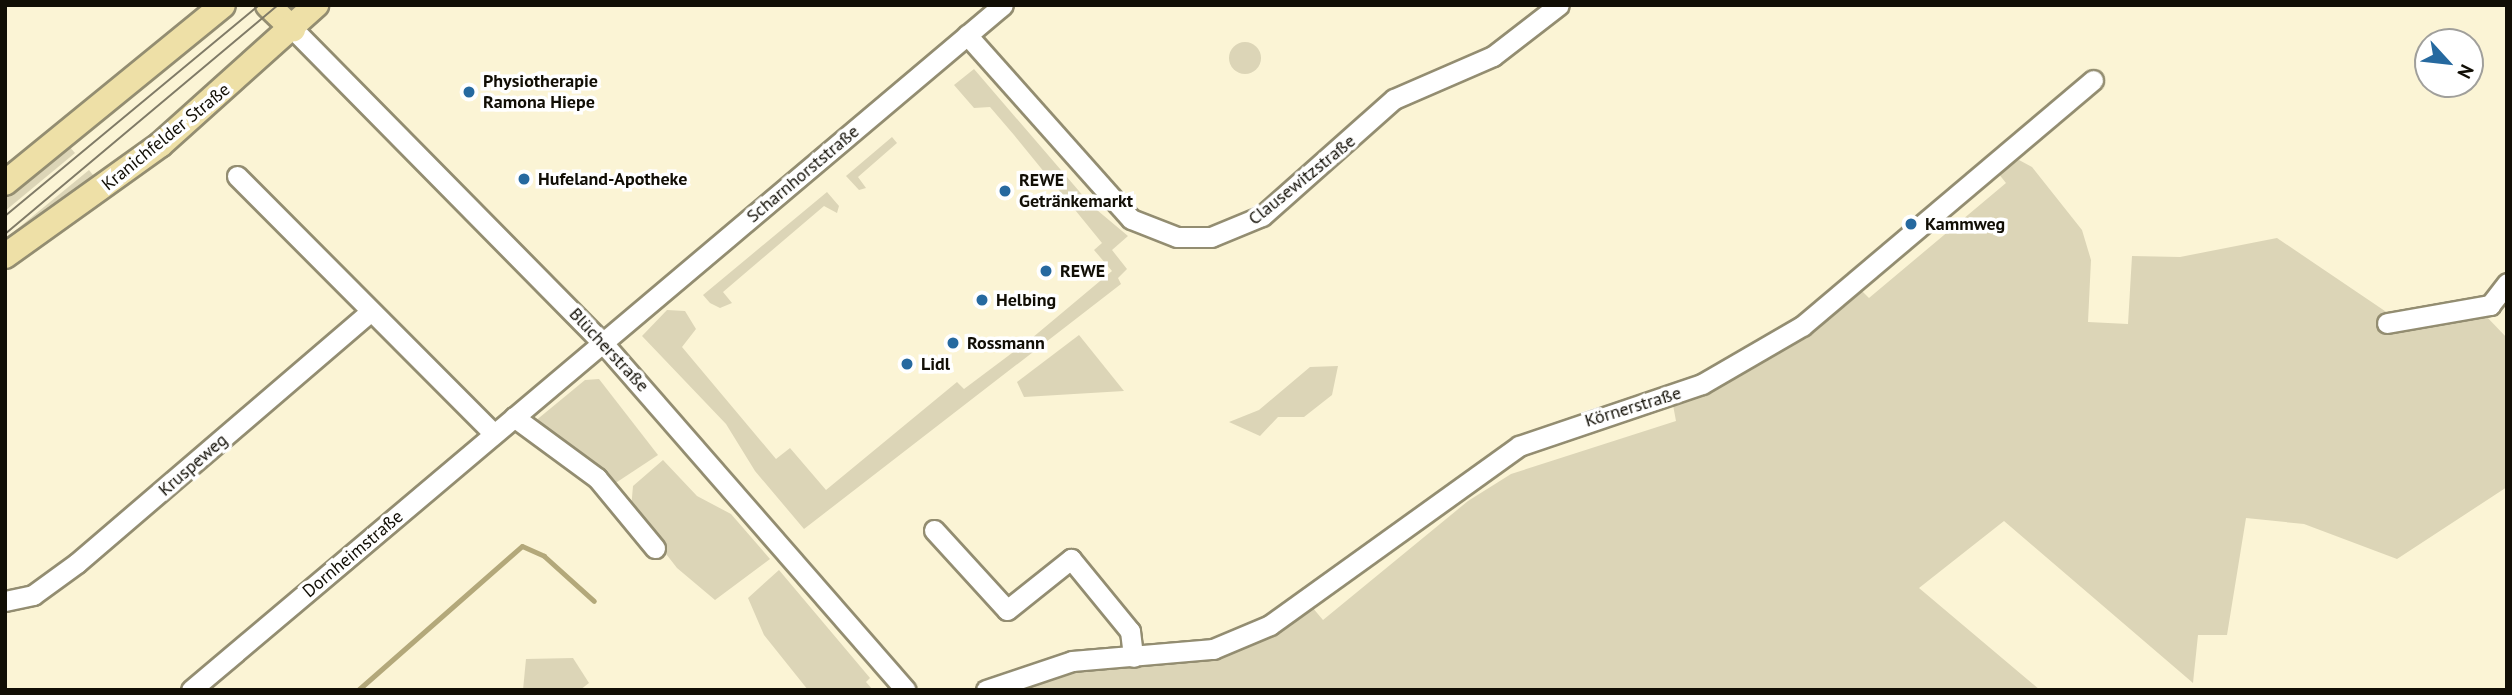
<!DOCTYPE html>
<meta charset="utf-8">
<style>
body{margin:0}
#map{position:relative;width:2512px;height:695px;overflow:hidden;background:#fbf4d5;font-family:"PT Sans",sans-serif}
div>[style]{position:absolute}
.green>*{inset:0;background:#dcd5b7}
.round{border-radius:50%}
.stream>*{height:5px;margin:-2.5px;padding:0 2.5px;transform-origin:2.5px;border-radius:2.5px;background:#b3a87a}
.roads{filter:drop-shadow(2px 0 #938d71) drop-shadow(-2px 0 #938d71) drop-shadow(0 2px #938d71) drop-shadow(0 -2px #938d71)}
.minor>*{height:19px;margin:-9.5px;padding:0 9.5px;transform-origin:9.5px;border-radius:9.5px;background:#fff}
.major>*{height:24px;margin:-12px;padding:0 12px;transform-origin:12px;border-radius:12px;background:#eee0a7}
.tram>*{height:2px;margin:-1px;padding:0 1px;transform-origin:1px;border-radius:1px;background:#807b67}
.dots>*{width:19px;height:19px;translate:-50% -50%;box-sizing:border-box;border:4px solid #fff;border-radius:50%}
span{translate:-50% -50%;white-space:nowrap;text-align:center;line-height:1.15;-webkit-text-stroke:7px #fff;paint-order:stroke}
.poi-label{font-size:18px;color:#110e05;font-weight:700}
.left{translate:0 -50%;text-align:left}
.street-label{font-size:18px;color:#110e05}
.frame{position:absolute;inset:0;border:7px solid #110e05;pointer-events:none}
.north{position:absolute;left:2414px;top:28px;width:70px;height:70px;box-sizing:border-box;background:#fff;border:2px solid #a09f9b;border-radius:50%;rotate:117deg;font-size:19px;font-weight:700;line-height:28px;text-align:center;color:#110e05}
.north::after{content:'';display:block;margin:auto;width:24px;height:32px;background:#26699f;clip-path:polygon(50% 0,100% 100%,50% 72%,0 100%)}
</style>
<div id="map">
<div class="green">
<div class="round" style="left:1229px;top:42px;width:32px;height:32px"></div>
<div style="clip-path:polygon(974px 69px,1091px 205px,1128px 236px,1112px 250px,1127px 269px,1118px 278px,1121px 284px,804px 529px,755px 471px,726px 424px,642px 336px,667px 310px,685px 311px,696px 329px,682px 347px,776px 459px,790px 448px,826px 490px,957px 382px,964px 389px,1032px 338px,1112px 271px,1094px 250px,1102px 243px,1014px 135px,990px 107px,974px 108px,954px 85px)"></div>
<div style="clip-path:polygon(892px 137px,897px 143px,858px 177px,866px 188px,859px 190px,846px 176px)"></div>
<div style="clip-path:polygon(68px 145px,75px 153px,5px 211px,5px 197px)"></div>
<div style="clip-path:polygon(2019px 160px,2032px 167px,2082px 230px,2091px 260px,2088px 322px,2128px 324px,2132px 256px,2180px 257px,2277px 238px,2413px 330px,2485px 315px,2507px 338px,2507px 487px,2397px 559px,2304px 524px,2246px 518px,2227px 635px,2198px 635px,2193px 683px,2004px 521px,1919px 588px,2040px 690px,1015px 690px,1073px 669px,1215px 657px,1312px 607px,1323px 620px,1468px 501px,1511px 474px,1676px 421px,1673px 405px,1751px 369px,1860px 289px,1869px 298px,2006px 183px,1998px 173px)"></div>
<div style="clip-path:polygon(89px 170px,97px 180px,5px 246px,5px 239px)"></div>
<div style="clip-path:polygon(827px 192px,839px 206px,837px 213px,824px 206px,723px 292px,732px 303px,720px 308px,710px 303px,703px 295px)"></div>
<div style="clip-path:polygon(1079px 335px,1124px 391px,1024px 397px,1017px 382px)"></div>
<div style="clip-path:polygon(1338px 366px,1332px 395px,1304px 417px,1278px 417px,1260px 436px,1229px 422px,1259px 410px,1310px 367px)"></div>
<div style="clip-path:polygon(599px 379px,658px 455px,611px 486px,534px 422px,585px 380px)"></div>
<div style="clip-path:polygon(663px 460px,697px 496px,731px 514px,770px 559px,715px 600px,677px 568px,631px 509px,633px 486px)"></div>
<div style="clip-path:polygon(779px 570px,870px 678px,866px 682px,873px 690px,808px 690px,764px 635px,748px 598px)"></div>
<div style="clip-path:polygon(573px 658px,589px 683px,580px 690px,523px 690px,526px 659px)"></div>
</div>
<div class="stream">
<div style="left:358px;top:690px;width:218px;rotate:-41.3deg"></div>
<div style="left:522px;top:546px;width:24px;rotate:24deg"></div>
<div style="left:544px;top:556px;width:67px;rotate:42deg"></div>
</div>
<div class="roads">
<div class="minor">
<div style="left:293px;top:29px;width:440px;rotate:45.4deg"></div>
<div style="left:602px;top:342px;width:462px;rotate:48.9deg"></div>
<div style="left:967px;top:35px;width:246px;rotate:48.3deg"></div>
<div style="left:1131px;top:219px;width:49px;rotate:21.4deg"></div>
<div style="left:1177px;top:237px;width:34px"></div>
<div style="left:1211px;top:237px;width:55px;rotate:-22.4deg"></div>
<div style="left:1262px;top:216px;width:176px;rotate:-41.6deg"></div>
<div style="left:1394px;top:99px;width:108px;rotate:-23.5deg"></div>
<div style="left:1493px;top:56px;width:83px;rotate:-37.7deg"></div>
<div style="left:237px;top:176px;width:364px;rotate:45.1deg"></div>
<div style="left:2387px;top:323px;width:105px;rotate:-9.9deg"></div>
<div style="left:2490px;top:305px;width:28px;rotate:-52deg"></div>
<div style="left:514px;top:417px;width:103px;rotate:36.3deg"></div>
<div style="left:597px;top:478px;width:91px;rotate:50.4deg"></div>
<div style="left:934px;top:530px;width:108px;rotate:47.6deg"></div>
<div style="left:1007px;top:610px;width:82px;rotate:-38.6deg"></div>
<div style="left:1071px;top:559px;width:93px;rotate:50.7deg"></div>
<div style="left:1130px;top:631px;width:26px;rotate:83deg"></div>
<div style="left:5px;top:601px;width:29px;rotate:-12deg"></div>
<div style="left:33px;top:595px;width:54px;rotate:-36deg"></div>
<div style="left:77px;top:563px;width:387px;rotate:-40.6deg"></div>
<div style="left:191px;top:690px;width:1062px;rotate:-40.15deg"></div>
<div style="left:986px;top:690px;width:91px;rotate:-18.6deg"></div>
<div style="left:1072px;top:661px;width:142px;rotate:-4.9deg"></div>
<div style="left:1213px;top:649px;width:62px;rotate:-22.8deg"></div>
<div style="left:1270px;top:625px;width:307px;rotate:-35.7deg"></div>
<div style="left:1519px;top:446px;width:193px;rotate:-18.7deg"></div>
<div style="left:1702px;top:384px;width:116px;rotate:-30.1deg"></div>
<div style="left:1802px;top:326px;width:381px;rotate:-40.2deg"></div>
</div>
<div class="major">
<div style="left:268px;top:5px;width:35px;rotate:44deg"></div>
<div style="left:5px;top:183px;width:281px;rotate:-39.2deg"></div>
<div style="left:5px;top:256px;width:191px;rotate:-35.6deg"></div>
<div style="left:160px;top:145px;width:210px;rotate:-41.9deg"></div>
</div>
</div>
<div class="tram">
<div style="left:5px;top:216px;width:330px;rotate:-39.7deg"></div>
<div style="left:5px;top:234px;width:356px;rotate:-40deg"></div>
</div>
<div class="dots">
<div style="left:469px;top:92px;background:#26699f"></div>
<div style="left:524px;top:179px;background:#26699f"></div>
<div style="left:1005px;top:191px;background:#26699f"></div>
<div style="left:1911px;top:224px;background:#26699f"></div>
<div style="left:1046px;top:271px;background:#26699f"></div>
<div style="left:982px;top:300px;background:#26699f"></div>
<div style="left:953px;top:343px;background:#26699f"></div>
<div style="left:907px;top:364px;background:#26699f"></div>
</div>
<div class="poi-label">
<span class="left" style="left:483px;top:92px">Physiotherapie<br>Ramona Hiepe</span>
<span class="left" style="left:538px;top:179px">Hufeland-Apotheke</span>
<span class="left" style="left:1019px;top:191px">REWE<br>Getränkemarkt</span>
<span class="left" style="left:1925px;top:224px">Kammweg</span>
<span class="left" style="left:1060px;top:271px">REWE</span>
<span class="left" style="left:996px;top:300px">Helbing</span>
<span class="left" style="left:967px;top:343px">Rossmann</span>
<span class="left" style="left:921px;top:364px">Lidl</span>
</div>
<div class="street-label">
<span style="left:166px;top:137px;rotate:-39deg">Kranichfelder Straße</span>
<span style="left:803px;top:174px;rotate:-40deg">Scharnhorststraße</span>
<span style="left:1302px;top:180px;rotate:-39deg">Clausewitzstraße</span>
<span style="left:609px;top:350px;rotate:47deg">Blücherstraße</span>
<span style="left:1633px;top:407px;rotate:-17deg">Körnerstraße</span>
<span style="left:193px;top:465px;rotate:-41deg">Kruspeweg</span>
<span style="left:353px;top:554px;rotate:-40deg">Dornheimstraße</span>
</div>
<div class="frame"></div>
<div class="north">N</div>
</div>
